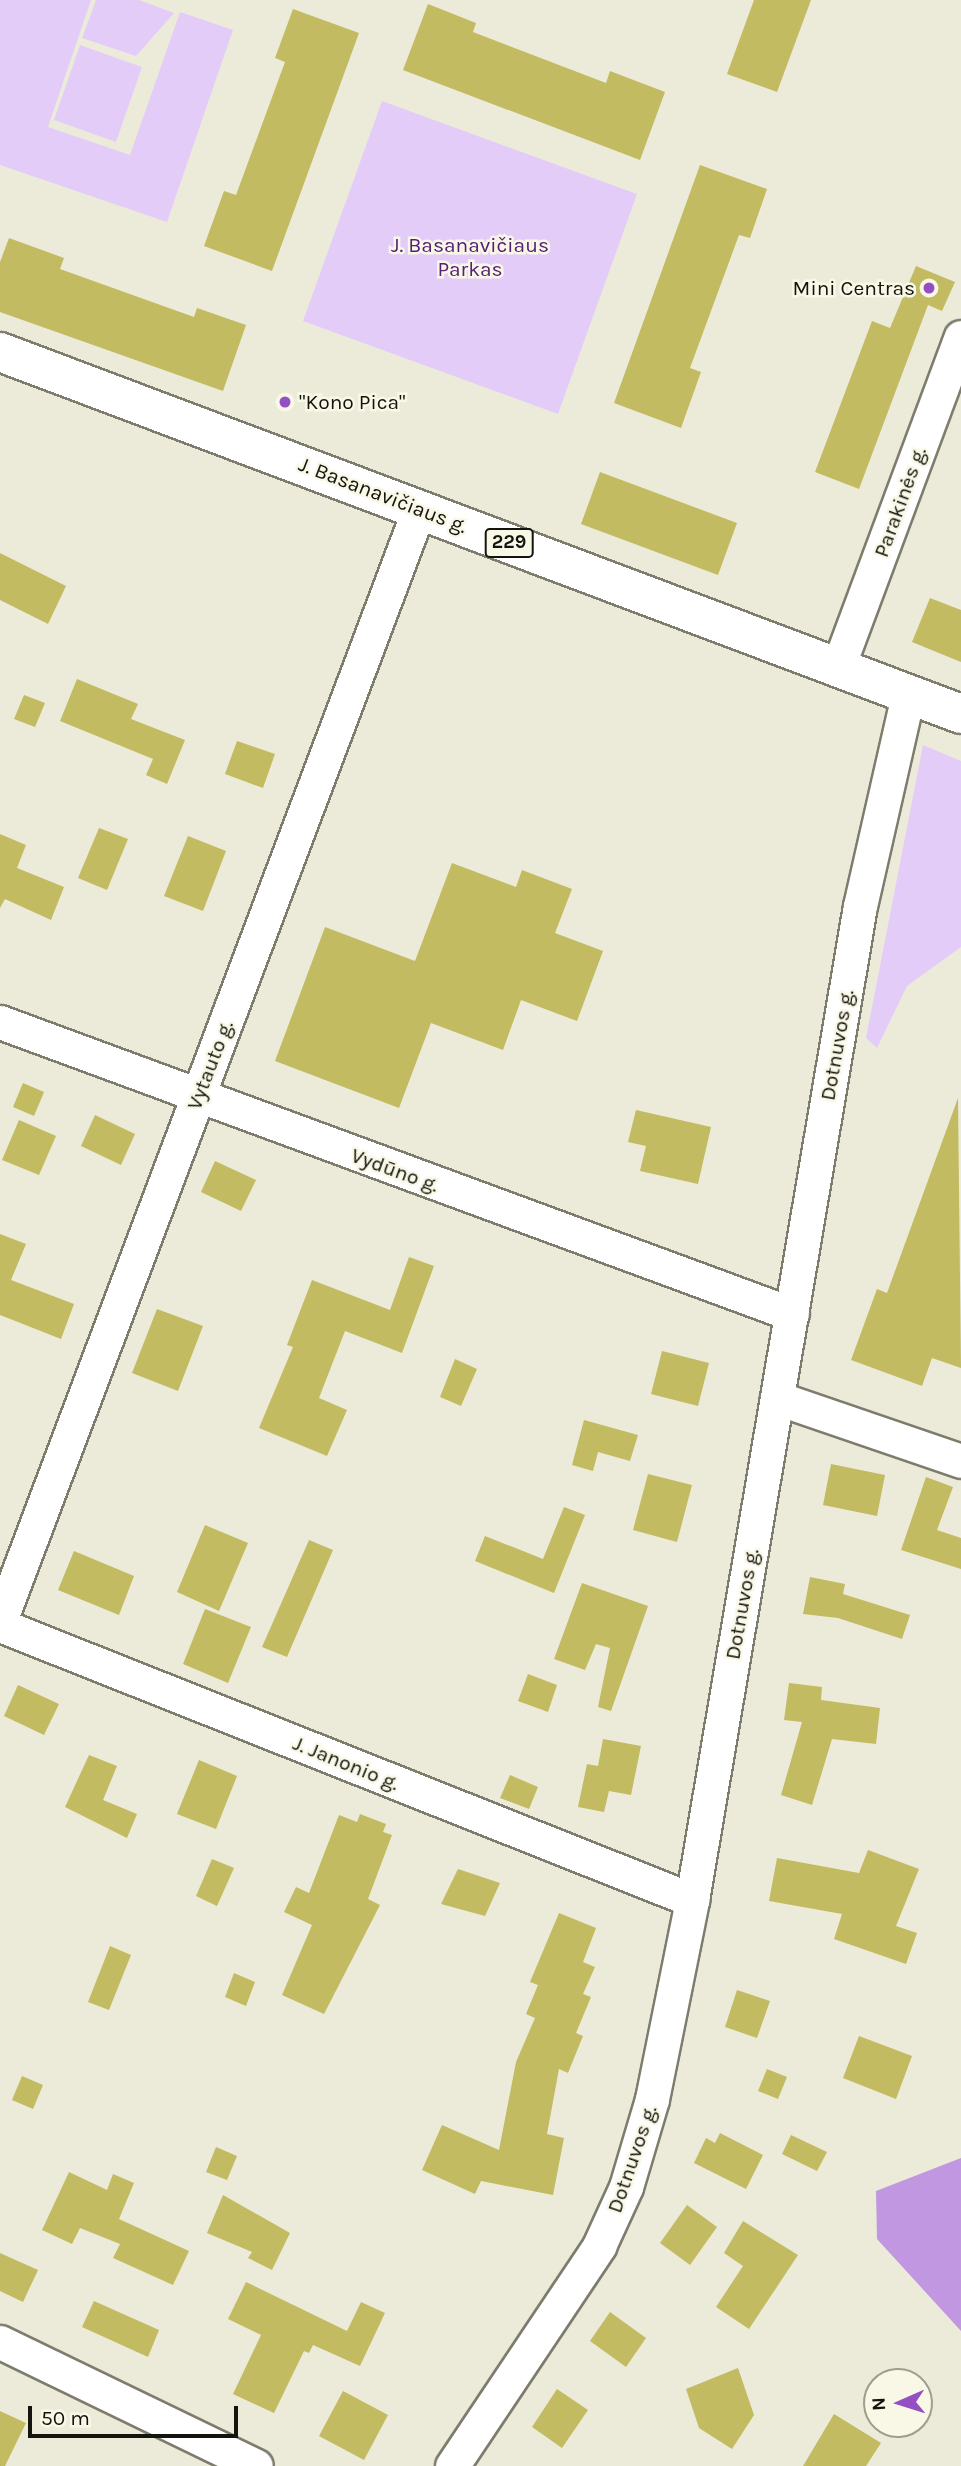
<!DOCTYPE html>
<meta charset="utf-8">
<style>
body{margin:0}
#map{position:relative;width:961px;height:2466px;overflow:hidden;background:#ecebda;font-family:Karla,sans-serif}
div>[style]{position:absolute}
.green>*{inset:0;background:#e4ccf9}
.forest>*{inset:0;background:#c097e0}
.building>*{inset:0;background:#c2bb61}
.roads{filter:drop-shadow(2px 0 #7d7c6d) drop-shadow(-2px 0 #7d7c6d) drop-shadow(0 2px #7d7c6d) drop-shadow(0 -2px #7d7c6d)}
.street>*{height:33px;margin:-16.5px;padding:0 16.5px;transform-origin:16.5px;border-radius:16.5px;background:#fff}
.primary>*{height:38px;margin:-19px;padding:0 19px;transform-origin:19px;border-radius:19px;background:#fff}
.dots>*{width:19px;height:19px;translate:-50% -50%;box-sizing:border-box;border:4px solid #f9f8e7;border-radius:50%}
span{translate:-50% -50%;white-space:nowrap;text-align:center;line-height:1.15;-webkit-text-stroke:5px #f9f8e7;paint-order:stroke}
.shield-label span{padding:2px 5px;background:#f9f8e7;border:2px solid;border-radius:5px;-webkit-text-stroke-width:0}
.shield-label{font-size:19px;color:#14140e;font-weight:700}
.park-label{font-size:21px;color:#552076}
.poi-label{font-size:21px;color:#14140e}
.right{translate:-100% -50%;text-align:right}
.left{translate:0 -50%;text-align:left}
.street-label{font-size:21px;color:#14140e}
.north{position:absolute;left:863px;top:2368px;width:70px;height:70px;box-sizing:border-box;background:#f9f8e7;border:2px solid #9d9d90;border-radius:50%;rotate:267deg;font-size:19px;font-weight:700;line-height:28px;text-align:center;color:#14140e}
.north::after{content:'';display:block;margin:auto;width:24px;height:32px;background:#944fc3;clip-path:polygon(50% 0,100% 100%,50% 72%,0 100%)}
.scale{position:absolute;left:28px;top:2406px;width:210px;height:32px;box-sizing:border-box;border:4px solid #14140e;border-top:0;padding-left:9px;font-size:21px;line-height:24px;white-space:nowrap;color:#14140e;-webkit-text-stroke:5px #f9f8e7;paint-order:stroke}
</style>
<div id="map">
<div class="green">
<div style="clip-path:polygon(0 0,91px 0,48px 127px,130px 155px,180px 12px,233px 30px,167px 222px,0 165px)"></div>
<div style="clip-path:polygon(96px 0,139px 0,174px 13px,136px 56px,82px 38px)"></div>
<div style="clip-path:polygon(80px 45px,142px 67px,116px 142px,54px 120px)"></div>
<div style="clip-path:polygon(382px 101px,637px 194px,558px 414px,303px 321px)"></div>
<div style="clip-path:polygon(923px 745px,961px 761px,961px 947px,907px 986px,877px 1048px,866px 1038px)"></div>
</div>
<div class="forest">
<div style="clip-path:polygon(961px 2158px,961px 2331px,877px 2239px,876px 2191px)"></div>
</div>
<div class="building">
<div style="clip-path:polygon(754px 0,811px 0,777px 92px,727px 74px)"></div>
<div style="clip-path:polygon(428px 4px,476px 23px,473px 32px,606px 83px,610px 71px,665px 92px,640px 160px,403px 70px)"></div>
<div style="clip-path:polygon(293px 9px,359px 33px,272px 271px,204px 246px,224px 191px,236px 195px,285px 62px,275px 58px)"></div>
<div style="clip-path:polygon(700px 165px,767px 189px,750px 238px,739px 235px,690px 368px,701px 372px,681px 428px,614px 403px)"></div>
<div style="clip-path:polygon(9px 238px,64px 258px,60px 269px,194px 317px,197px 308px,246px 325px,223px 391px,0 312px,0 262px)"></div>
<div style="clip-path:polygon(916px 266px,955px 282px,942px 311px,928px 305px,859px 489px,815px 472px,872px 321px,890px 328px)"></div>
<div style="clip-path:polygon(600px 472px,737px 523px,718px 575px,581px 524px)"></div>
<div style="clip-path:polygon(0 553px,66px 586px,48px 624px,0 600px)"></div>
<div style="clip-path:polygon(930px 598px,961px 610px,961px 662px,912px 642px)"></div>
<div style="clip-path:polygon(77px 679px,138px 704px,131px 719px,185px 740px,167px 784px,146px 775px,153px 759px,60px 721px)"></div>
<div style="clip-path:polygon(24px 695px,45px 703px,35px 727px,14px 719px)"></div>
<div style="clip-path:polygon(237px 741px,275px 754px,263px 788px,225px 774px)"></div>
<div style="clip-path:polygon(99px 828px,128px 839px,107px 890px,78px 878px)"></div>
<div style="clip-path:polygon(0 834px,26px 845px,17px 868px,64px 887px,51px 920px,5px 899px,0 908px)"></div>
<div style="clip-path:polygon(188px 836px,226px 851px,203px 911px,164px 896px)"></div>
<div style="clip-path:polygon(452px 863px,516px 887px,522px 870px,572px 889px,555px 933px,603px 951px,577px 1021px,521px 1000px,503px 1050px,431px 1023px,399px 1108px,275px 1061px,325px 927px,415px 961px)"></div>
<div style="clip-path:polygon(23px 1083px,44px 1092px,34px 1116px,13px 1107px)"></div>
<div style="clip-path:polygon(958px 1098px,961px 1368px,932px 1358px,922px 1386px,851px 1360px,877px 1289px,887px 1293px)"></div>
<div style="clip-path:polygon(636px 1110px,711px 1127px,698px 1184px,640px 1171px,646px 1146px,628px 1142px)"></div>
<div style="clip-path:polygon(95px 1115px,135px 1134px,121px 1165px,81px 1146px)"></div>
<div style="clip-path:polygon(19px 1120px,56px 1136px,39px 1175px,2px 1160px)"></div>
<div style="clip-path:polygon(215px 1161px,256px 1180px,241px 1211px,201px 1192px)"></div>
<div style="clip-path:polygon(0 1234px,26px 1244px,11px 1280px,74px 1304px,61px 1339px,0 1315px)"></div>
<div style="clip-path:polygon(409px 1257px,434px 1266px,402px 1353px,345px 1331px,319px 1398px,347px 1410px,327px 1456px,259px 1428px,293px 1347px,287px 1345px,312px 1280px,390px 1310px)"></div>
<div style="clip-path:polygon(157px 1309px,203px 1326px,178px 1391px,132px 1373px)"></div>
<div style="clip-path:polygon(662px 1351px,709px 1363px,698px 1406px,651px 1394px)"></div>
<div style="clip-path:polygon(455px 1359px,477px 1369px,461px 1406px,440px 1397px)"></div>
<div style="clip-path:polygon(584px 1420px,638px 1435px,630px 1461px,598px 1452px,593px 1471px,572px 1465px)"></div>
<div style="clip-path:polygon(831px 1464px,885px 1475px,877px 1516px,823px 1505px)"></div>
<div style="clip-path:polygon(648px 1474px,692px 1485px,677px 1542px,633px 1530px)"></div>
<div style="clip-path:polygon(926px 1477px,953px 1487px,937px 1530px,961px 1538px,961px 1569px,901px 1550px)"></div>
<div style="clip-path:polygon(564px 1507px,585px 1515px,554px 1593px,475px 1561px,485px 1536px,543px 1559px)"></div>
<div style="clip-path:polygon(205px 1525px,248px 1543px,219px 1611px,177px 1592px)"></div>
<div style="clip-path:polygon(309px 1540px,333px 1550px,287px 1657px,262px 1647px)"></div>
<div style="clip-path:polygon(74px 1551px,134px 1576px,119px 1615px,58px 1590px)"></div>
<div style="clip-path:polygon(810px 1577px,845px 1584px,843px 1594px,910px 1615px,902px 1639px,838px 1618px,803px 1614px)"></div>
<div style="clip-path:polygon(582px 1583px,648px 1606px,611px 1711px,598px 1707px,610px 1648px,596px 1644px,585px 1670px,554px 1659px)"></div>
<div style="clip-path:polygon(205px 1609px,251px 1627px,228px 1683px,183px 1664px)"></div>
<div style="clip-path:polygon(528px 1674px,557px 1685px,548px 1712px,518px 1701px)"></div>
<div style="clip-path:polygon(789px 1683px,822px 1687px,821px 1700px,880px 1708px,876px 1744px,832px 1739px,812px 1805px,781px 1795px,802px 1722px,784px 1720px)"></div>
<div style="clip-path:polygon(18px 1685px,59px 1704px,44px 1735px,4px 1716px)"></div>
<div style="clip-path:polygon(603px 1739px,641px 1746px,631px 1795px,609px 1791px,604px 1812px,578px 1807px,587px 1764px,598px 1766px)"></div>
<div style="clip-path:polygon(89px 1755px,117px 1766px,103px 1800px,137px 1814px,127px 1838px,65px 1807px)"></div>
<div style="clip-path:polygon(199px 1760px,237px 1776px,216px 1829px,177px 1814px)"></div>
<div style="clip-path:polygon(510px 1775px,538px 1787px,529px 1809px,500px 1798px)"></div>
<div style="clip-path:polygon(360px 1814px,386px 1824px,383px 1832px,392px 1835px,368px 1899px,380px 1905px,324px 2014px,282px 1995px,312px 1925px,284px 1912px,296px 1887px,309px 1893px,339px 1815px,357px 1822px)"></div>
<div style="clip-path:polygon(868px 1850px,919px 1869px,896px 1926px,917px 1933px,906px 1964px,834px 1939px,842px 1914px,769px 1901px,777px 1858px,859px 1873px)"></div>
<div style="clip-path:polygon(212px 1859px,234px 1868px,217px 1906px,196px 1896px)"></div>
<div style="clip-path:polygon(458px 1869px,500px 1883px,485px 1916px,441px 1904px)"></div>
<div style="clip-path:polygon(559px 1913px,596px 1928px,583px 1962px,595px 1967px,583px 1994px,591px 1997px,576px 2033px,583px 2036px,568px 2073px,559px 2069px,547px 2134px,564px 2138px,553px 2195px,481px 2181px,475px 2194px,422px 2170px,442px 2125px,499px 2150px,516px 2062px,535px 2018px,526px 2014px,538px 1985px,530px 1982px)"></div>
<div style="clip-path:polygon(110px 1946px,131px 1955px,109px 2010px,88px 2002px)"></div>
<div style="clip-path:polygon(234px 1973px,255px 1982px,246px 2006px,225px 1997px)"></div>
<div style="clip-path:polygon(737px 1990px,770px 2001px,757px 2038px,725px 2027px)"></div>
<div style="clip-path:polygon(859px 2036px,912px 2056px,896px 2099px,843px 2078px)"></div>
<div style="clip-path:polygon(767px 2069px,787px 2077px,778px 2099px,758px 2091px)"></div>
<div style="clip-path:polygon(22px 2076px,43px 2085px,33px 2109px,12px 2100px)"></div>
<div style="clip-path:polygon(720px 2133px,763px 2155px,746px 2189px,694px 2163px,706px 2138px,715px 2143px)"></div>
<div style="clip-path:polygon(791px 2135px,827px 2152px,817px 2171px,782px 2154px)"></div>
<div style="clip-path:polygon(216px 2147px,237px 2156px,227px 2180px,206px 2172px)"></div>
<div style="clip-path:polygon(69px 2172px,107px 2190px,113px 2174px,134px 2183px,119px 2219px,189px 2251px,173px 2285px,113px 2258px,120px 2244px,80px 2228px,72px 2244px,42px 2230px)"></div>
<div style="clip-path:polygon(223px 2195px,290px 2233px,272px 2270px,248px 2258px,252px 2252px,207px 2233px)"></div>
<div style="clip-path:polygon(687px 2205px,717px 2227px,690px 2265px,660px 2243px)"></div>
<div style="clip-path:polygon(743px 2221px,798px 2255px,749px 2329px,716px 2307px,743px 2266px,724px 2253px)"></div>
<div style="clip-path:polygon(0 2253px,38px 2270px,23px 2302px,0 2291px)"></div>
<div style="clip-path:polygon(246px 2282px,347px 2331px,361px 2302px,385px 2313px,360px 2366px,313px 2345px,309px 2353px,304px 2351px,274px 2413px,233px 2394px,261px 2335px,228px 2319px)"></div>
<div style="clip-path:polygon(94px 2301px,159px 2330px,148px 2357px,82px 2327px)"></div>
<div style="clip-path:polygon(610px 2312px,646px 2338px,626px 2367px,590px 2341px)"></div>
<div style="clip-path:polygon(738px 2368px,754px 2415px,732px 2449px,699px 2428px,686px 2389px)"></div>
<div style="clip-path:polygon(557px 2389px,588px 2410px,562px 2448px,532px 2427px)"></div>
<div style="clip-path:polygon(343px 2391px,388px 2415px,364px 2460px,319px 2436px)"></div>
<div style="clip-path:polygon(0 2411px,26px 2423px,5px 2466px,0 2466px)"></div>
<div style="clip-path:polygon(834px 2414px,881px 2443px,866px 2466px,803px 2466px)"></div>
</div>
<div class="roads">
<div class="street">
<div style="left:838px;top:667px;width:352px;rotate:-69.6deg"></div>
<div style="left:0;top:1022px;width:844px;rotate:20.24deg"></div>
<div style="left:777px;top:1398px;width:194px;rotate:18.9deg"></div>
<div style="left:0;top:1621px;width:1188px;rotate:-69.35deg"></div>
<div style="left:0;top:1625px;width:745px;rotate:21.67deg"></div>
<div style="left:0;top:2342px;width:284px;rotate:25.8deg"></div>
<div style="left:452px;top:2466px;width:265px;rotate:-56.2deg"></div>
<div style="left:599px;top:2246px;width:65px;rotate:-65.4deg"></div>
<div style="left:626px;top:2187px;width:92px;rotate:-73.5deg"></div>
<div style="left:652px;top:2099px;width:203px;rotate:-78.6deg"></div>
<div style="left:692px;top:1900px;width:1008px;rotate:-80.41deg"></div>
<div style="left:860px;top:906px;width:217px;rotate:-77.2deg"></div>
</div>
<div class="primary">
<div style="left:0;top:352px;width:1027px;rotate:20.64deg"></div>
</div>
</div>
<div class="dots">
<div style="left:929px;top:288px;background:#944fc3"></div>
<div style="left:285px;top:402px;background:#944fc3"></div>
</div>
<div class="shield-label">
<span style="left:509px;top:543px">229</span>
</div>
<div class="park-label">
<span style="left:470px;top:257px">J. Basanavičiaus<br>Parkas</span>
</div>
<div class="poi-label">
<span class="right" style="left:915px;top:288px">Mini Centras</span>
<span class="left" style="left:299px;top:402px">"Kono Pica"</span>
</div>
<div class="street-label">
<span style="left:383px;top:495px;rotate:21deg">J. Basanavičiaus g.</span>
<span style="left:900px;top:502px;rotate:-70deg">Parakinės g.</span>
<span style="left:837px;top:1045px;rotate:-80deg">Dotnuvos g.</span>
<span style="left:210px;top:1065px;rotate:-69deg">Vytauto g.</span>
<span style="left:395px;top:1170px;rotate:20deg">Vydūno g.</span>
<span style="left:742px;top:1604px;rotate:-80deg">Dotnuvos g.</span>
<span style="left:346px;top:1763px;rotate:22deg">J. Janonio g.</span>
<span style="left:632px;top:2159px;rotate:-71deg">Dotnuvos g.</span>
</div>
<div class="north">N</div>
<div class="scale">50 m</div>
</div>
